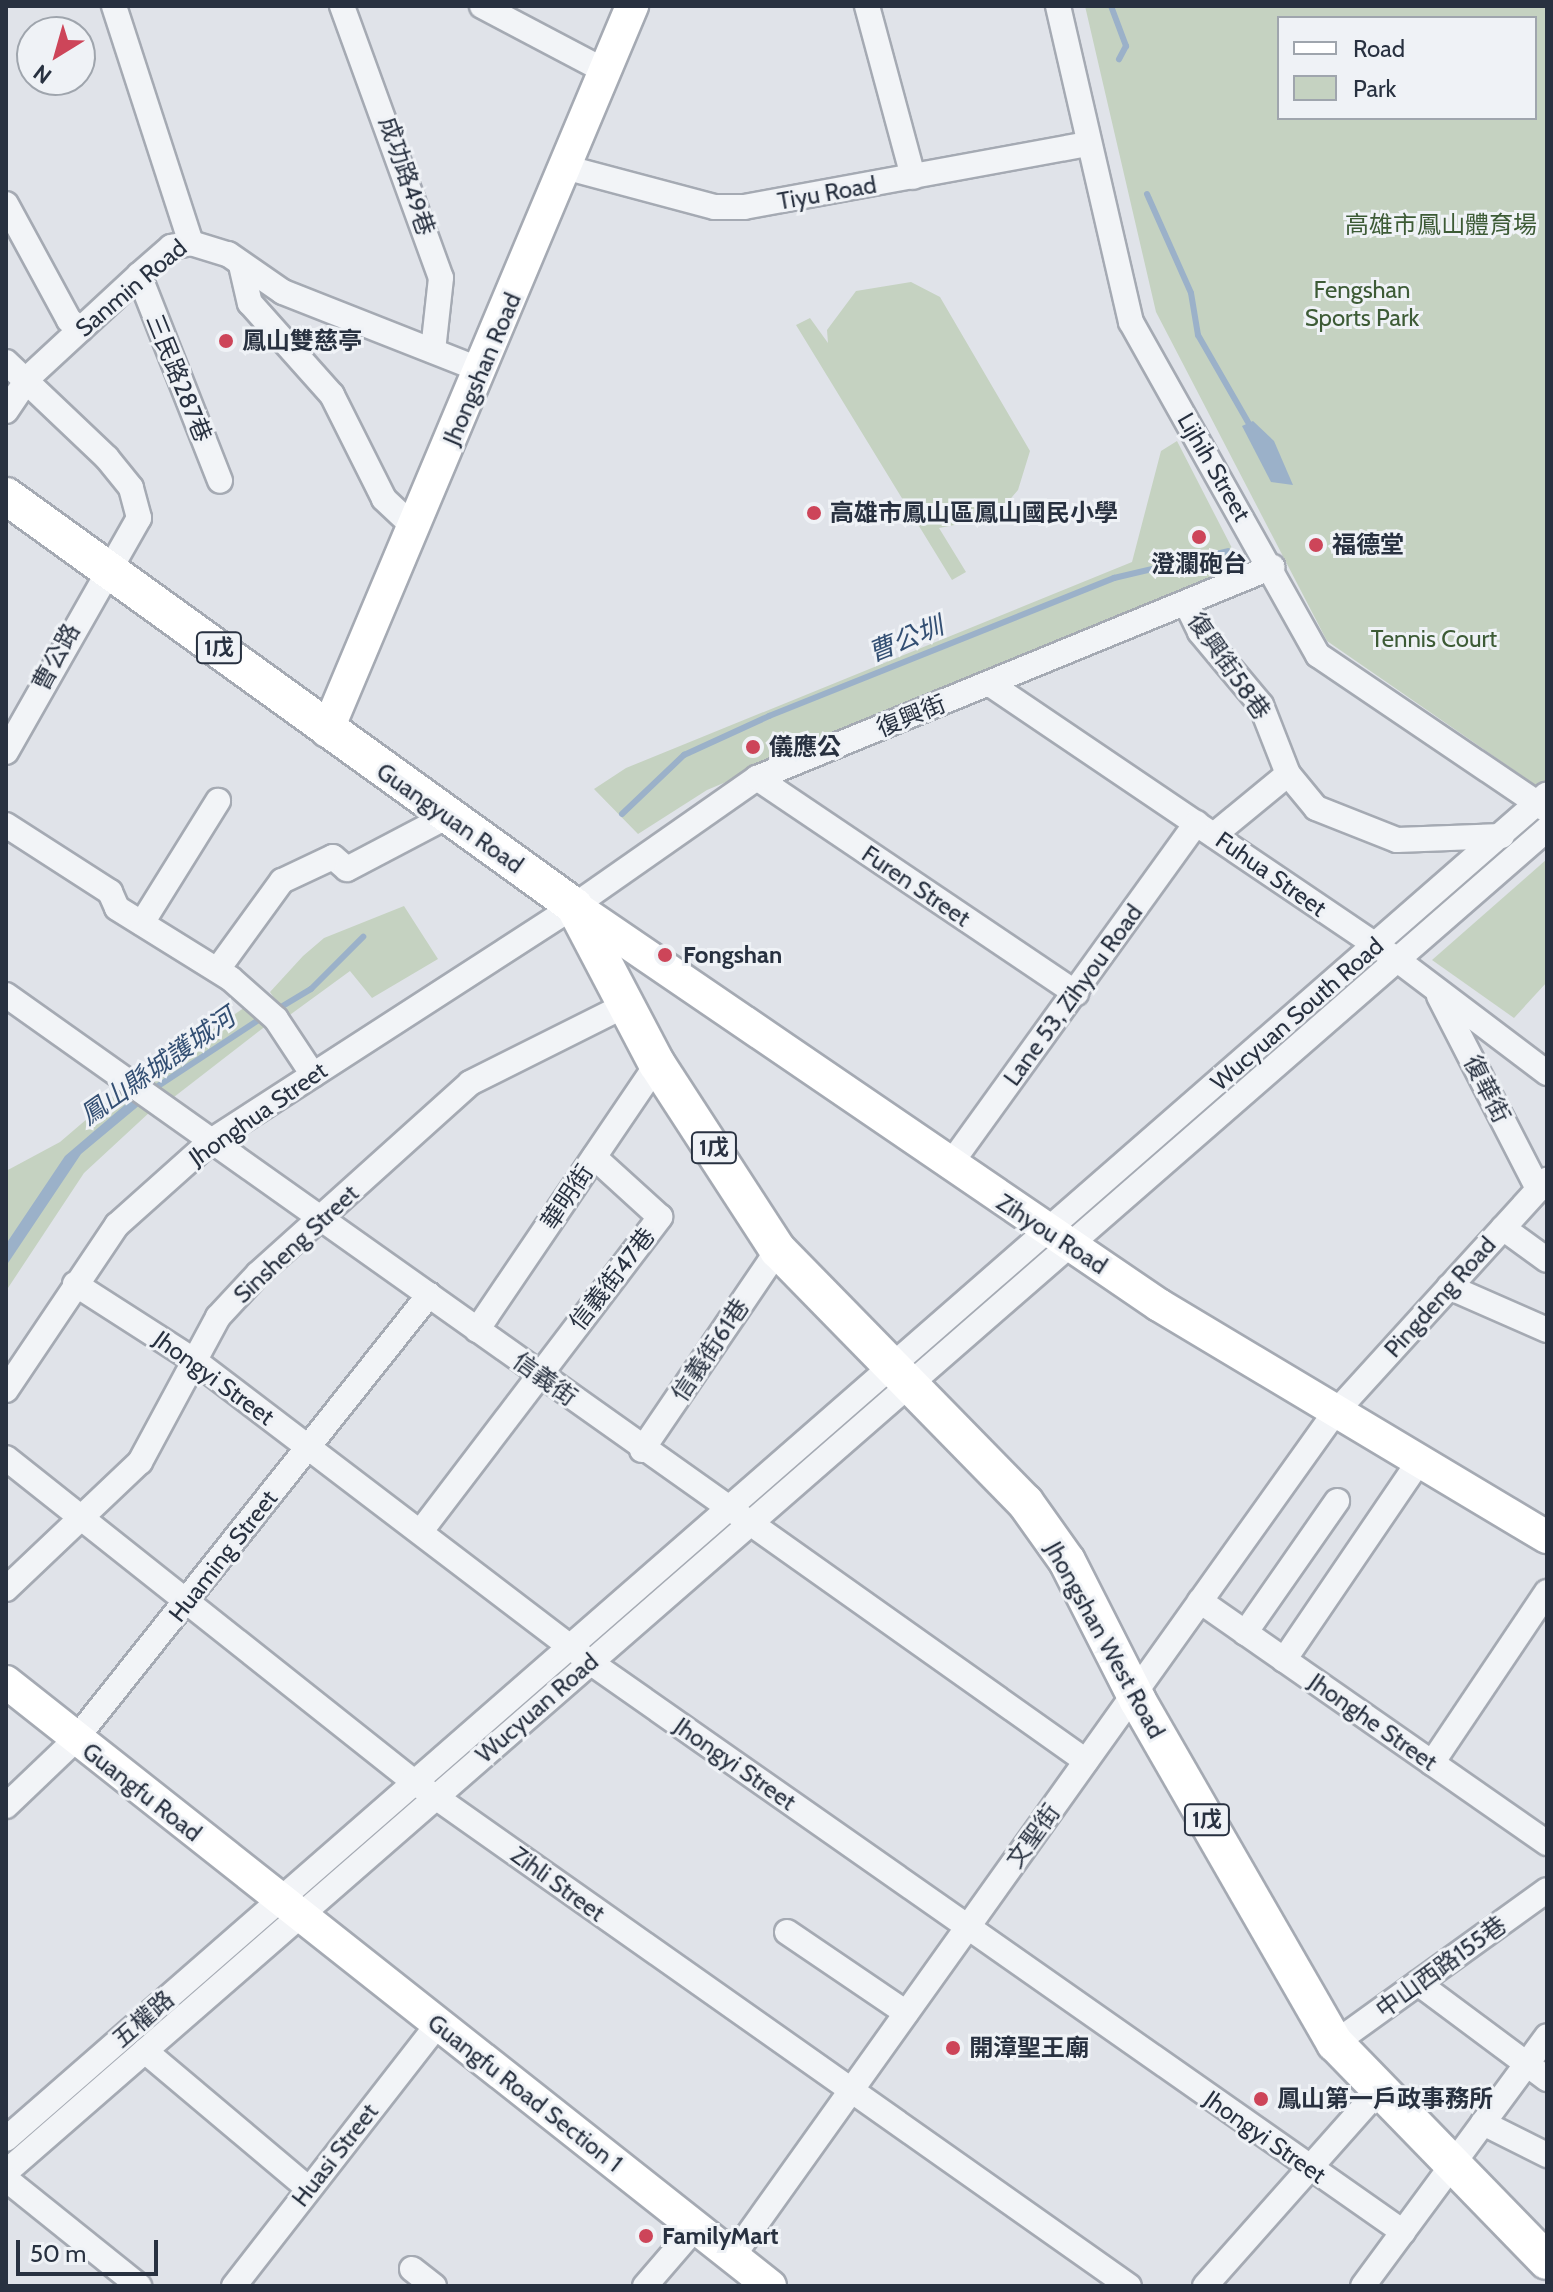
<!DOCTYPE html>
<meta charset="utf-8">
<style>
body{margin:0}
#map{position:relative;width:1553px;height:2292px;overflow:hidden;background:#e0e3e9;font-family:Cabin,"Noto Sans TC",sans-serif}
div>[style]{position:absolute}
.green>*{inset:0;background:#c5d2c1}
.water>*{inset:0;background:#9bb1c9}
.stream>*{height:6px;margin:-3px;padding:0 3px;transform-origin:3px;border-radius:3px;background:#9bb1c9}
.roads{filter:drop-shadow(2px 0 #a5aab3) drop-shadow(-2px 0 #a5aab3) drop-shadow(0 2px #a5aab3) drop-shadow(0 -2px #a5aab3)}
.street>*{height:24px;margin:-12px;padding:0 12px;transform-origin:12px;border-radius:12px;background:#f2f4f7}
.secondary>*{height:32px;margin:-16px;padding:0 16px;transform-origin:16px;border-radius:16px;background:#fff}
.primary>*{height:36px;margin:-18px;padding:0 18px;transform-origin:18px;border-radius:18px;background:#fff}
.dots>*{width:22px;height:22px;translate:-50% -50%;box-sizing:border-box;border:4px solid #eff2f6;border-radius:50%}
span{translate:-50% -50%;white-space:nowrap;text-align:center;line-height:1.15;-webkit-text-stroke:6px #eff2f6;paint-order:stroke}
.shield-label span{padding:2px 6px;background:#eff2f6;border:2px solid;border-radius:6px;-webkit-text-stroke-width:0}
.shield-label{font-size:22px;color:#283140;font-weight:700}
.street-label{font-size:24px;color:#283140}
.park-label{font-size:24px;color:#3d5b36}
.poi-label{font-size:24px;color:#283140;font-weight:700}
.left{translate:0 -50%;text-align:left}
.water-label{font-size:26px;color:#334f73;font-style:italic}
.frame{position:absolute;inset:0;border:8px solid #283140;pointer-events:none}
.legend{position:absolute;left:1277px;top:16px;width:260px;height:104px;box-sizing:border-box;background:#eff2f6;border:2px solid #9fa5ad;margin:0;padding:10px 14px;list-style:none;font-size:24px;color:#283140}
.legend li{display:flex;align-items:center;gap:16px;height:40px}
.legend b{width:40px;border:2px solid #9fa5ad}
.north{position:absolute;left:16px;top:16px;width:80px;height:80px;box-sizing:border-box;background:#eff2f6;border:2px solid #9fa5ad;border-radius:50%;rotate:217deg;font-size:22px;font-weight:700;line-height:32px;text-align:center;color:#283140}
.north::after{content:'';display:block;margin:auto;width:28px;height:36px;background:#cd4559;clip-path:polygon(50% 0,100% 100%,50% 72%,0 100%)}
.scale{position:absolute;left:16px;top:2240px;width:142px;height:36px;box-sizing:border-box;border:4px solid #283140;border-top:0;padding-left:10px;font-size:24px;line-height:28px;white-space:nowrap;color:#283140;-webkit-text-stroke:6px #eff2f6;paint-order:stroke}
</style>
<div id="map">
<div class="green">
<div style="clip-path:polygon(evenodd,1085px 6px,1547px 6px,1547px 793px,1327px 641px,1156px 312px,1085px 6px,1279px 18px,1535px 18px,1535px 118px,1279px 118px,1279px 18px)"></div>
<div style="clip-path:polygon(911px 282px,940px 297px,1030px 451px,1018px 490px,995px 517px,939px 528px,966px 572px,952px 580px,796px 325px,810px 318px,828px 343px,827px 330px,856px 291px)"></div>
<div style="clip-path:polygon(1177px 441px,1234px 552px,1228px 570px,707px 790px,638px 834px,594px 789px,626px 768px,1132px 562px,1161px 451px)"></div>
<div style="clip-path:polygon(1547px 859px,1547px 982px,1514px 1018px,1432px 960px)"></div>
<div style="clip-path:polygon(404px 906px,438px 959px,372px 998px,350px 971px,287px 1017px,270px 992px,303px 956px,324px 938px)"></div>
<div style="clip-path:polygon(251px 1003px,267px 1025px,174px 1097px,145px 1076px)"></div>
<div style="clip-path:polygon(122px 1089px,151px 1111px,84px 1173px,6px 1291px,6px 1171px,60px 1142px)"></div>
</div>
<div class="water">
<div style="clip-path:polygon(1253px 421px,1274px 441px,1293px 485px,1271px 482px,1242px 426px)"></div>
<div style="clip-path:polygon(133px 1098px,141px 1104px,81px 1154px,6px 1266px,6px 1244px,65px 1156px)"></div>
</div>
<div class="stream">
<div style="left:1111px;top:6px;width:43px;rotate:69.4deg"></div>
<div style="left:1126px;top:46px;width:15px;rotate:118deg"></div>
<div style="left:1147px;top:194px;width:108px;rotate:66deg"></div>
<div style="left:1191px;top:293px;width:43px;rotate:80.5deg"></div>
<div style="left:1198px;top:335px;width:106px;rotate:60.1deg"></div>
<div style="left:622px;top:814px;width:86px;rotate:-43.6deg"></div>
<div style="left:684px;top:755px;width:94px;rotate:-24.6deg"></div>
<div style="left:769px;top:716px;width:372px;rotate:-21.8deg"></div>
<div style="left:1114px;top:578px;width:117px;rotate:-13.3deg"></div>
<div style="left:276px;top:1010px;width:41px;rotate:-31deg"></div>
<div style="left:311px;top:989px;width:74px;rotate:-45deg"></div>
<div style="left:152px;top:1090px;width:133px;rotate:-33.3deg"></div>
</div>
<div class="roads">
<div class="street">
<div style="left:114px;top:6px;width:249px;rotate:72deg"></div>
<div style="left:342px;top:6px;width:289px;rotate:70deg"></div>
<div style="left:441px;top:278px;width:73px;rotate:96.3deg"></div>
<div style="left:482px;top:6px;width:141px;rotate:27.8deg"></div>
<div style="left:867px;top:6px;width:177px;rotate:74.9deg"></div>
<div style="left:1058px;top:6px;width:324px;rotate:77deg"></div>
<div style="left:1131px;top:322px;width:382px;rotate:60.7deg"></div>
<div style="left:1318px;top:655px;width:277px;rotate:34.1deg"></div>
<div style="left:568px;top:168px;width:152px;rotate:14.9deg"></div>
<div style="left:715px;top:207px;width:29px"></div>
<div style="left:744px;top:207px;width:349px;rotate:-10.4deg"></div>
<div style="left:6px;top:204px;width:132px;rotate:61.5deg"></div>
<div style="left:69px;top:320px;width:15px;rotate:37deg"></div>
<div style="left:241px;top:265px;width:39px;rotate:77deg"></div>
<div style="left:250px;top:303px;width:123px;rotate:48.3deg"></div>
<div style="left:332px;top:395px;width:116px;rotate:63.4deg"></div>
<div style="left:384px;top:499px;width:42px;rotate:43.1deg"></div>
<div style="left:139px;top:275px;width:221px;rotate:68.5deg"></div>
<div style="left:6px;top:362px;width:139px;rotate:43.5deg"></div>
<div style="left:107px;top:458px;width:38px;rotate:51deg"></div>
<div style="left:131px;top:488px;width:31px;rotate:75deg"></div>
<div style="left:139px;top:518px;width:269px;rotate:119.6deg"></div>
<div style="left:6px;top:411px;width:41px;rotate:-55.9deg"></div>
<div style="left:29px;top:377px;width:150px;rotate:-42.8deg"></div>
<div style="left:139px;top:275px;width:43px;rotate:-41.2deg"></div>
<div style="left:171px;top:247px;width:20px;rotate:-11deg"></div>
<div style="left:191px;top:243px;width:39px;rotate:17deg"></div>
<div style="left:228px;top:254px;width:67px;rotate:34.6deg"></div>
<div style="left:283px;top:292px;width:213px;rotate:21.5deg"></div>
<div style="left:1186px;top:603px;width:32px;rotate:64deg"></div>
<div style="left:1200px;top:632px;width:95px;rotate:50.1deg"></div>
<div style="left:1261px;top:705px;width:74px;rotate:68.6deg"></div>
<div style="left:1288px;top:774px;width:44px;rotate:50.5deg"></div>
<div style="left:1316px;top:808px;width:87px;rotate:21.6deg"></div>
<div style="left:1397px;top:840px;width:105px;rotate:-2.2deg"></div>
<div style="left:990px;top:684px;width:489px;rotate:34.1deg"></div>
<div style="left:1395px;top:958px;width:191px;rotate:37.1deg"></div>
<div style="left:757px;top:778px;width:385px;rotate:34deg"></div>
<div style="left:6px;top:825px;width:124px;rotate:32.8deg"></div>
<div style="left:110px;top:892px;width:17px;rotate:66deg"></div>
<div style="left:117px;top:908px;width:134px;rotate:31.9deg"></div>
<div style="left:231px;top:979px;width:60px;rotate:41.6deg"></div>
<div style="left:276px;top:1019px;width:67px;rotate:56.5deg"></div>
<div style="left:1214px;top:835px;width:96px;rotate:-39.5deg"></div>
<div style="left:142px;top:923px;width:144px;rotate:-58.1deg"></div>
<div style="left:218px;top:969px;width:109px;rotate:-54deg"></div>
<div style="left:282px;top:881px;width:56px;rotate:-25.2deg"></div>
<div style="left:333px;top:857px;width:18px;rotate:41deg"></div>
<div style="left:347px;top:869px;width:114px;rotate:-27.7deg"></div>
<div style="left:6px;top:995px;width:1324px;rotate:35.35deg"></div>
<div style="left:1439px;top:996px;width:217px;rotate:62.8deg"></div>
<div style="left:949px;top:1166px;width:423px;rotate:-54.2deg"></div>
<div style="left:1503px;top:1228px;width:54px;rotate:36deg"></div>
<div style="left:75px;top:1284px;width:143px;rotate:32.7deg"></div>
<div style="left:195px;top:1361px;width:497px;rotate:37.3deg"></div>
<div style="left:590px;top:1662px;width:993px;rotate:35.03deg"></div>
<div style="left:1449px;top:1287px;width:107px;rotate:23.7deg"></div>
<div style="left:477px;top:1330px;width:321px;rotate:-55.9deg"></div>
<div style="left:6px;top:1390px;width:199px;rotate:-56.1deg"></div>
<div style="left:117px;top:1225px;width:126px;rotate:-41.8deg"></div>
<div style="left:211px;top:1141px;width:432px;rotate:-32.9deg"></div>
<div style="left:574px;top:906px;width:223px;rotate:-35deg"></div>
<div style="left:757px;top:778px;width:557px;rotate:-22.28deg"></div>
<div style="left:642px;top:1450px;width:242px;rotate:-55.8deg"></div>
<div style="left:6px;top:1458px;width:520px;rotate:38.44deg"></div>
<div style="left:413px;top:1781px;width:876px;rotate:35.2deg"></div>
<div style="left:421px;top:1531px;width:395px;rotate:-52.7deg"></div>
<div style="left:660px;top:1217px;width:89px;rotate:-137.7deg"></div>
<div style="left:6px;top:1589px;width:185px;rotate:-43.5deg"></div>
<div style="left:140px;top:1462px;width:165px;rotate:-61.7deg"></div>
<div style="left:218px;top:1317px;width:59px;rotate:-47.1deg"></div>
<div style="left:258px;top:1274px;width:285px;rotate:-42deg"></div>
<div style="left:470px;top:1083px;width:172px;rotate:-26.6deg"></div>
<div style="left:1200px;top:1601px;width:423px;rotate:34.9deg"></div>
<div style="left:1245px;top:1633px;width:161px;rotate:-55.1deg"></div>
<div style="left:1284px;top:1660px;width:238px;rotate:-55.8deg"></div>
<div style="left:1432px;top:1763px;width:206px;rotate:-56.1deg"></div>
<div style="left:6px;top:1806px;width:95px;rotate:-43.7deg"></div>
<div style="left:75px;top:1740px;width:569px;rotate:-51.5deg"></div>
<div style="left:787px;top:1932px;width:144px;rotate:34.2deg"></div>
<div style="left:1418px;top:1983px;width:161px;rotate:36.7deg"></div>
<div style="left:1335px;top:2043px;width:261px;rotate:-35.8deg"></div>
<div style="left:145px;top:2051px;width:214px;rotate:40.1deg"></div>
<div style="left:1483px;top:2123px;width:72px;rotate:26.6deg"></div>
<div style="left:6px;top:2139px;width:2045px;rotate:-41.11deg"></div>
<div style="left:6px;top:2172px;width:2044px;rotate:-41.07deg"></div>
<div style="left:6px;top:2179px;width:171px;rotate:38.8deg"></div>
<div style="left:733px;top:2256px;width:1033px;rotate:-54.49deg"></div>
<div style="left:1333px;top:1415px;width:318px;rotate:-47.7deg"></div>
<div style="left:412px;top:2269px;width:28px;rotate:38deg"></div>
<div style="left:234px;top:2286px;width:331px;rotate:-52.1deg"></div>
<div style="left:645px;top:2286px;width:78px;rotate:-49.2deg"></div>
<div style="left:1205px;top:2286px;width:262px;rotate:-48.4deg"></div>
<div style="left:1363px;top:2286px;width:310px;rotate:-53.6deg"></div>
</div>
<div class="secondary">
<div style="left:327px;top:731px;width:787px;rotate:-67.18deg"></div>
<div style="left:574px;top:906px;width:708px;rotate:34.3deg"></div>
<div style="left:1159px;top:1305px;width:452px;rotate:30.9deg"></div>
<div style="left:6px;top:1682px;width:974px;rotate:38.33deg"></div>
</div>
<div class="primary">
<div style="left:6px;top:496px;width:701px;rotate:35.82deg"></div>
<div style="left:574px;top:906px;width:178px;rotate:62.3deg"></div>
<div style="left:657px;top:1064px;width:222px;rotate:57deg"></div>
<div style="left:778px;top:1250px;width:353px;rotate:45.6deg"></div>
<div style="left:1025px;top:1502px;width:72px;rotate:54.6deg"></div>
<div style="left:1067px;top:1561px;width:157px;rotate:63.1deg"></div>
<div style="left:1138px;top:1701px;width:395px;rotate:60.1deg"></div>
<div style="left:1335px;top:2043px;width:304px;rotate:45.8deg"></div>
</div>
</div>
<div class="dots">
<div style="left:226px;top:341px;background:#cd4559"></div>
<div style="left:814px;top:513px;background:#cd4559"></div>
<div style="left:1199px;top:537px;background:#cd4559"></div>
<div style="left:1316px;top:545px;background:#cd4559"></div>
<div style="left:753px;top:747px;background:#cd4559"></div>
<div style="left:665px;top:955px;background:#cd4559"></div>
<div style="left:953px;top:2048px;background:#cd4559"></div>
<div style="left:1261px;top:2099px;background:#cd4559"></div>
<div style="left:646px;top:2236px;background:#cd4559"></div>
</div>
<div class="shield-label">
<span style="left:219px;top:648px">1戊</span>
<span style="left:714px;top:1148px">1戊</span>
<span style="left:1207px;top:1820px">1戊</span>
</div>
<div class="street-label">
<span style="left:407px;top:176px;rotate:71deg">成功路49巷</span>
<span style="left:827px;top:193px;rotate:-10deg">Tiyu Road</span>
<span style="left:131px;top:288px;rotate:-40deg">Sanmin Road</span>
<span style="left:482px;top:369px;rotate:-67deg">Jhongshan Road</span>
<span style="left:179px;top:378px;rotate:68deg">三民路287巷</span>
<span style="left:1214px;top:467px;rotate:60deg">Lijhih Street</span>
<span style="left:56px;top:657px;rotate:-62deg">曹公路</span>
<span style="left:1229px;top:666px;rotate:55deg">復興街58巷</span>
<span style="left:911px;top:716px;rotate:-22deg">復興街</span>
<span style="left:450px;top:818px;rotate:35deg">Guangyuan Road</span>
<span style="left:1271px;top:874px;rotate:35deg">Fuhua Street</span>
<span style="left:916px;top:886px;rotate:34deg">Furen Street</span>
<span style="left:1073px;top:995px;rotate:-54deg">Lane 53, Zihyou Road</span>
<span style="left:1297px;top:1014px;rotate:-41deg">Wucyuan South Road</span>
<span style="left:1487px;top:1089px;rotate:63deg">復華街</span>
<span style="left:258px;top:1114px;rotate:-35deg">Jhonghua Street</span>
<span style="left:567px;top:1197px;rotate:-56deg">華明街</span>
<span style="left:1052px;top:1234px;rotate:33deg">Zihyou Road</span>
<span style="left:296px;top:1244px;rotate:-43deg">Sinsheng Street</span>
<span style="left:612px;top:1279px;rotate:-52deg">信義街47巷</span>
<span style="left:1440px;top:1297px;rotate:-48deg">Pingdeng Road</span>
<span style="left:710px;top:1350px;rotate:-56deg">信義街61巷</span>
<span style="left:214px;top:1378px;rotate:36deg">Jhongyi Street</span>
<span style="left:545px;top:1379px;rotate:36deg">信義街</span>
<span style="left:223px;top:1556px;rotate:-52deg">Huaming Street</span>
<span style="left:1105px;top:1640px;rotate:61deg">Jhongshan West Road</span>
<span style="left:537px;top:1708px;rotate:-41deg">Wucyuan Road</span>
<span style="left:1373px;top:1722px;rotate:35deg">Jhonghe Street</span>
<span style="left:735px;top:1764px;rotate:35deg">Jhongyi Street</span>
<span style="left:142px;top:1792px;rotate:38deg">Guangfu Road</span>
<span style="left:1033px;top:1836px;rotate:-54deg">文聖街</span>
<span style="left:558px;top:1884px;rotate:36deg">Zihli Street</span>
<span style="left:1441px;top:1967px;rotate:-36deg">中山西路155巷</span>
<span style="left:143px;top:2019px;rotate:-41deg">五權路</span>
<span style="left:525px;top:2093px;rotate:38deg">Guangfu Road Section 1</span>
<span style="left:1265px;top:2137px;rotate:35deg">Jhongyi Street</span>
<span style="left:335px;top:2155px;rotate:-52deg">Huasi Street</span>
</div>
<div class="park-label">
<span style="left:1441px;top:225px">高雄市鳳山體育場</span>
<span style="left:1362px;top:304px">Fengshan<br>Sports Park</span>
<span style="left:1434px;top:639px">Tennis Court</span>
</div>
<div class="poi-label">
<span class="left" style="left:242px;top:341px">鳳山雙慈亭</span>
<span class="left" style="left:830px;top:513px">高雄市鳳山區鳳山國民小學</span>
<span class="left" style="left:1332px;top:545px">福德堂</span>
<span style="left:1199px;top:564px">澄瀾砲台</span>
<span class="left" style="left:769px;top:747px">儀應公</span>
<span class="left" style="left:683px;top:955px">Fongshan</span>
<span class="left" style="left:969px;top:2048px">開漳聖王廟</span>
<span class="left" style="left:1277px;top:2099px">鳳山第一戶政事務所</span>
<span class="left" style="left:662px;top:2236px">FamilyMart</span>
</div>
<div class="water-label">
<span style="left:906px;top:640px;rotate:-22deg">曹公圳</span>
<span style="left:158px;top:1067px;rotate:-35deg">鳳山縣城護城河</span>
</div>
<div class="frame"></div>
<ul class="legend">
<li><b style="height:10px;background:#fff"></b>Road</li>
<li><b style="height:22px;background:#c5d2c1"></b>Park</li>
</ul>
<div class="north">N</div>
<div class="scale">50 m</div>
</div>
